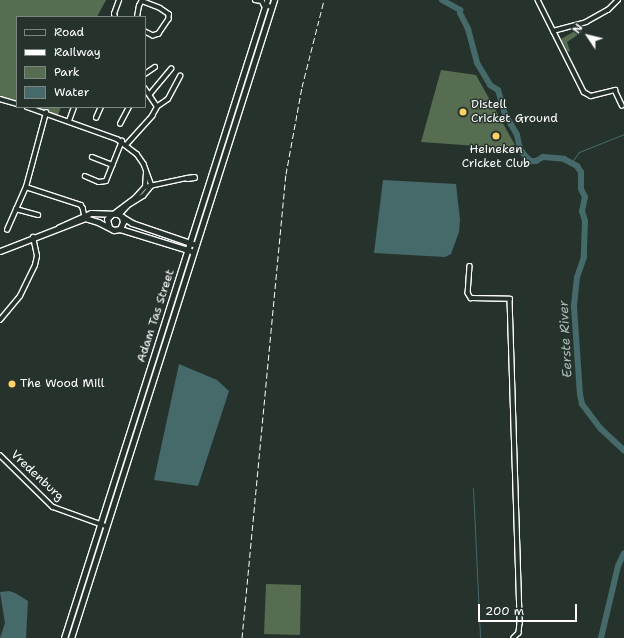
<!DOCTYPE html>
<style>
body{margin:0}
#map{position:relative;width:624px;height:638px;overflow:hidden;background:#26332d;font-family:"Shantell Sans",sans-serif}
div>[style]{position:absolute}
.green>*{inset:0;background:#576d52}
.water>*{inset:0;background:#466a6a}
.stream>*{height:1px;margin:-0.5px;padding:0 0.5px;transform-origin:0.5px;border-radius:0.5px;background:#466a6a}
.river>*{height:6px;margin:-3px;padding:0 3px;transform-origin:3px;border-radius:3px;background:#466a6a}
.roads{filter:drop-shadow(1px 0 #fff) drop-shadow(-1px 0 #fff) drop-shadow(0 1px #fff) drop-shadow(0 -1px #fff)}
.street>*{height:3.5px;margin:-1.75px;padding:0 1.75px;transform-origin:1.75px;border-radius:1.75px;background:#26332d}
.secondary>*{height:5px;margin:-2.5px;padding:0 2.5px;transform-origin:2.5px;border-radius:2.5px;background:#26332d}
.rail>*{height:1px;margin-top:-0.5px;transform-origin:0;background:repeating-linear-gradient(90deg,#fff 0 6px,transparent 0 9px)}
.dots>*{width:11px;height:11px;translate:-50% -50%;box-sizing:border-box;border:2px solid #26332d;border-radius:50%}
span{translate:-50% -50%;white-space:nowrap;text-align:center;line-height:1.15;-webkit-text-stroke:3px #26332d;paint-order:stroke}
.poi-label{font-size:12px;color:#fff}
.left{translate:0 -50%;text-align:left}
.street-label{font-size:12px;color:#fff}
.water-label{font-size:13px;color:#acbcbc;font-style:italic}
.legend{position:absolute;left:16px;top:16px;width:130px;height:92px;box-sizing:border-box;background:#26332d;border:1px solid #7d8581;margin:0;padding:5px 7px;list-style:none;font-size:12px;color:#fff}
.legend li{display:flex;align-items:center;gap:8px;height:20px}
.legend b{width:20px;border:1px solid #7d8581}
.north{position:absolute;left:568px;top:16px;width:40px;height:40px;-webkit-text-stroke:3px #26332d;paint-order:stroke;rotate:305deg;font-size:11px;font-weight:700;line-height:16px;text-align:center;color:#fff}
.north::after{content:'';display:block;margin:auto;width:14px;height:18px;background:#fff;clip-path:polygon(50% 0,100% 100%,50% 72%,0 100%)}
.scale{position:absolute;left:478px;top:604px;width:99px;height:18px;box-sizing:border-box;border:2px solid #fff;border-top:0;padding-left:5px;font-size:12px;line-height:14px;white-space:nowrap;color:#fff;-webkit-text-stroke:3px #26332d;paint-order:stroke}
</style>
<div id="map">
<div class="green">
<div style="clip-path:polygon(0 0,106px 0,97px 17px,17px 17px,17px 101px,0 96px)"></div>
<div style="clip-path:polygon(580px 28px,582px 32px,567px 42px,570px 51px,568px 52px,561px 39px)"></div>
<div style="clip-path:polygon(441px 70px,476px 75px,515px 145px,505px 148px,421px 142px)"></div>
<div style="clip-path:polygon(34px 107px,61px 107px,58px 115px)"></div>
<div style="clip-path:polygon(266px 584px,301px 585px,300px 635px,264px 634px)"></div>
</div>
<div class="water">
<div style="clip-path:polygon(383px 180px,456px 184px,460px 220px,459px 232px,451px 254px,445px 257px,374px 253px)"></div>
<div style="clip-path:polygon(179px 364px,217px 380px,229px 391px,198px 486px,154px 480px)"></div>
<div style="clip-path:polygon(9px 591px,15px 593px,28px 601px,26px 638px,0 638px,5px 623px,0 592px)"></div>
</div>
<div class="stream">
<div style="left:571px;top:163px;width:14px;rotate:-54deg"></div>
<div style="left:579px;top:152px;width:48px;rotate:-21.8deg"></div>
<div style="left:473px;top:488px;width:150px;rotate:87.3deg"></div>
</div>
<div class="river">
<div style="left:442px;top:0;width:21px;rotate:29deg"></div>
<div style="left:460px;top:10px;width:3px;rotate:90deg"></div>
<div style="left:460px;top:13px;width:18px;rotate:63deg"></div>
<div style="left:468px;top:29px;width:35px;rotate:75deg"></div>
<div style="left:477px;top:63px;width:26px;rotate:59deg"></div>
<div style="left:490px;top:85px;width:9px;rotate:32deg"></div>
<div style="left:498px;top:90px;width:25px;rotate:74deg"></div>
<div style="left:505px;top:114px;width:24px;rotate:60deg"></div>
<div style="left:517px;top:135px;width:14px;rotate:78deg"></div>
<div style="left:520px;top:149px;width:9px;rotate:54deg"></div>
<div style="left:525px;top:156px;width:8px;rotate:40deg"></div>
<div style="left:531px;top:161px;width:5px"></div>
<div style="left:536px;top:161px;width:8px;rotate:-30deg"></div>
<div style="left:543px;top:157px;width:21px;rotate:5deg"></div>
<div style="left:564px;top:159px;width:15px;rotate:28deg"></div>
<div style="left:577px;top:166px;width:7px;rotate:56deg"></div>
<div style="left:581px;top:172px;width:17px;rotate:90deg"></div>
<div style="left:581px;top:189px;width:9px;rotate:63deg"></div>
<div style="left:585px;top:197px;width:14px;rotate:102deg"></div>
<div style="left:582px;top:211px;width:10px;rotate:73deg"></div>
<div style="left:585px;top:221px;width:36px;rotate:92deg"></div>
<div style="left:584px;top:257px;width:21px;rotate:109deg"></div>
<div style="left:577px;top:277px;width:30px;rotate:96deg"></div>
<div style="left:574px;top:307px;width:87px;rotate:86.1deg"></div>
<div style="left:580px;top:394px;width:10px;rotate:79deg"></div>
<div style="left:582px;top:404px;width:30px;rotate:53deg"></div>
<div style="left:600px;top:428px;width:33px;rotate:43deg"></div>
<div style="left:601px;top:638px;width:74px;rotate:-76.7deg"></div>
<div style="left:618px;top:566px;width:14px;rotate:-65deg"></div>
</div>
<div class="roads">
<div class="street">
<div style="left:255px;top:0;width:7px;rotate:8deg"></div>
<div style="left:538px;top:0;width:103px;rotate:63.4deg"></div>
<div style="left:584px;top:92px;width:8px;rotate:30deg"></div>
<div style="left:591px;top:96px;width:25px;rotate:-14deg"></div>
<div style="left:615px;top:90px;width:17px;rotate:65deg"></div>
<div style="left:142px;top:1px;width:19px;rotate:21deg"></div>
<div style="left:160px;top:8px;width:11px;rotate:34deg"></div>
<div style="left:169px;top:14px;width:5px;rotate:90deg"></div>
<div style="left:169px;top:19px;width:18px;rotate:124deg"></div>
<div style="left:159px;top:34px;width:6px;rotate:162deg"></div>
<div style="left:153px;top:36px;width:9px;rotate:-153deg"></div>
<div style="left:262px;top:1px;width:4px;rotate:63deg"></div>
<div style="left:264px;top:5px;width:8px;rotate:14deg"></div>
<div style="left:115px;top:17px;width:3px;rotate:-108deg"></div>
<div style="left:114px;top:14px;width:15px;rotate:-70deg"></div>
<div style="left:137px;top:17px;width:11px;rotate:-80deg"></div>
<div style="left:139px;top:6px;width:7px;rotate:-63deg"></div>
<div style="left:553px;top:31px;width:34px;rotate:-15deg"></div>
<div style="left:586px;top:22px;width:25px;rotate:-29deg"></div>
<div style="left:608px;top:10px;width:14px;rotate:-45deg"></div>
<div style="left:145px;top:74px;width:12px;rotate:-35deg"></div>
<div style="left:150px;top:94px;width:33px;rotate:-50deg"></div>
<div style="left:0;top:99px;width:18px;rotate:16deg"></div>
<div style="left:158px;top:106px;width:12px;rotate:-35deg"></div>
<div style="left:168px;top:99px;width:26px;rotate:-62deg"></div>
<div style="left:27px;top:107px;width:96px;rotate:19.6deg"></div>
<div style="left:117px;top:139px;width:25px;rotate:37deg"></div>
<div style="left:137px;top:154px;width:12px;rotate:55deg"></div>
<div style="left:144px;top:164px;width:23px;rotate:70deg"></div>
<div style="left:152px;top:186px;width:13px;rotate:129deg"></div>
<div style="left:144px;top:196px;width:19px;rotate:148deg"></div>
<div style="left:128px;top:206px;width:12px;rotate:132deg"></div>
<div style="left:96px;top:118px;width:12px;rotate:-66deg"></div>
<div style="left:69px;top:121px;width:15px;rotate:-70deg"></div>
<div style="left:120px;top:124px;width:19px;rotate:-62deg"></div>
<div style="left:127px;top:144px;width:38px;rotate:-48deg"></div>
<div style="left:152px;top:116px;width:10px;rotate:-61deg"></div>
<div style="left:157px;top:107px;width:22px;rotate:-124deg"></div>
<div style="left:92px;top:157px;width:22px;rotate:21deg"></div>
<div style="left:85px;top:176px;width:15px;rotate:23deg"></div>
<div style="left:99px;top:182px;width:7px;rotate:-8deg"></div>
<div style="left:106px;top:181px;width:43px;rotate:-68.2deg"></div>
<div style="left:26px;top:187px;width:58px;rotate:18.1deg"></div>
<div style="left:81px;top:205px;width:4px;rotate:56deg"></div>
<div style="left:83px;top:208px;width:9px;rotate:77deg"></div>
<div style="left:145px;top:187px;width:43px;rotate:-12.1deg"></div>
<div style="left:145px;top:187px;width:14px;rotate:-86deg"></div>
<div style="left:16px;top:209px;width:23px;rotate:15deg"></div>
<div style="left:115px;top:213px;width:25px;rotate:-37deg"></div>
<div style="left:135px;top:198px;width:15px;rotate:-48deg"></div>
<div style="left:7px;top:230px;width:47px;rotate:-66.2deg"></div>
<div style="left:26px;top:187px;width:77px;rotate:-74.9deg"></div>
<div style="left:470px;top:266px;width:27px;rotate:94deg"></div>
<div style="left:468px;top:293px;width:6px;rotate:59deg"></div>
<div style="left:471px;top:298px;width:39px;rotate:1deg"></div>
<div style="left:510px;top:299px;width:324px;rotate:88.2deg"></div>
<div style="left:520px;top:623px;width:10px;rotate:96deg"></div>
<div style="left:519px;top:633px;width:7px;rotate:135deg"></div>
<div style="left:0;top:320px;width:31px;rotate:-50deg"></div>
<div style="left:20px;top:296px;width:34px;rotate:-64deg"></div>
<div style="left:35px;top:265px;width:9px;rotate:-77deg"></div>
<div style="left:37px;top:256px;width:19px;rotate:-102deg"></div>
<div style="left:0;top:455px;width:74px;rotate:44.5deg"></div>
<div style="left:53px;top:507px;width:56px;rotate:19.7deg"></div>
</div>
<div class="secondary">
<div style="left:187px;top:178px;width:7px;rotate:-8deg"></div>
<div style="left:122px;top:217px;width:12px;rotate:31deg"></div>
<div style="left:132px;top:223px;width:65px;rotate:19deg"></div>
<div style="left:109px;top:227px;width:8px;rotate:-104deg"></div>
<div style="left:107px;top:219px;width:6px;rotate:-45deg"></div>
<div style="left:120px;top:229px;width:74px;rotate:17.2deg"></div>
<div style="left:0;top:251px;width:86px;rotate:-21.2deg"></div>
<div style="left:80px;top:220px;width:5px;rotate:-22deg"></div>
<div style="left:85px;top:218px;width:14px;rotate:17deg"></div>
<div style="left:98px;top:222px;width:18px;rotate:27deg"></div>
<div style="left:114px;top:230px;width:6px;rotate:-9deg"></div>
<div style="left:120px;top:229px;width:8px;rotate:-67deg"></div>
<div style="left:123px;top:222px;width:5px;rotate:-101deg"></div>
<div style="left:122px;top:217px;width:5px;rotate:-143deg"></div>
<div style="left:118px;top:214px;width:27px;rotate:-178deg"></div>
<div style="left:91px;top:213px;width:35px;rotate:156deg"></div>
<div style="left:64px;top:638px;width:670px;rotate:-72.35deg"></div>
<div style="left:71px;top:638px;width:670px;rotate:-72.35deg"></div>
</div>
</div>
<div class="rail">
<div style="left:242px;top:638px;width:466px;rotate:-84.6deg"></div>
<div style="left:286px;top:174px;width:88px;rotate:-79.6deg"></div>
<div style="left:302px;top:87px;width:90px;rotate:-75.8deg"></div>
</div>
<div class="dots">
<div style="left:463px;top:112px;background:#ffd166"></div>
<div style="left:496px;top:136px;background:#ffd166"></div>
<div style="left:12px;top:384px;background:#ffd166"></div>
</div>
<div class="poi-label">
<span class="left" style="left:471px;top:112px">Distell<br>Cricket Ground</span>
<span style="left:496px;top:157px">Heineken<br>Cricket Club</span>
<span class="left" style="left:20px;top:384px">The Wood Mill</span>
</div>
<div class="street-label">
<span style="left:156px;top:316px;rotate:-72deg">Adam Tas Street</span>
<span style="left:37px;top:476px;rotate:43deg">Vredenburg</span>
</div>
<div class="water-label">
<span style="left:566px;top:339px;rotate:-93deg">Eerste River</span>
</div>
<ul class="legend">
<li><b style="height:5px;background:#26332d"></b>Road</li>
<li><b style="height:5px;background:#fff"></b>Railway</li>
<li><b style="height:11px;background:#576d52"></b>Park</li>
<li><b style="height:11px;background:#466a6a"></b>Water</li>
</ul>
<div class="north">N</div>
<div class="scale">200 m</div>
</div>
